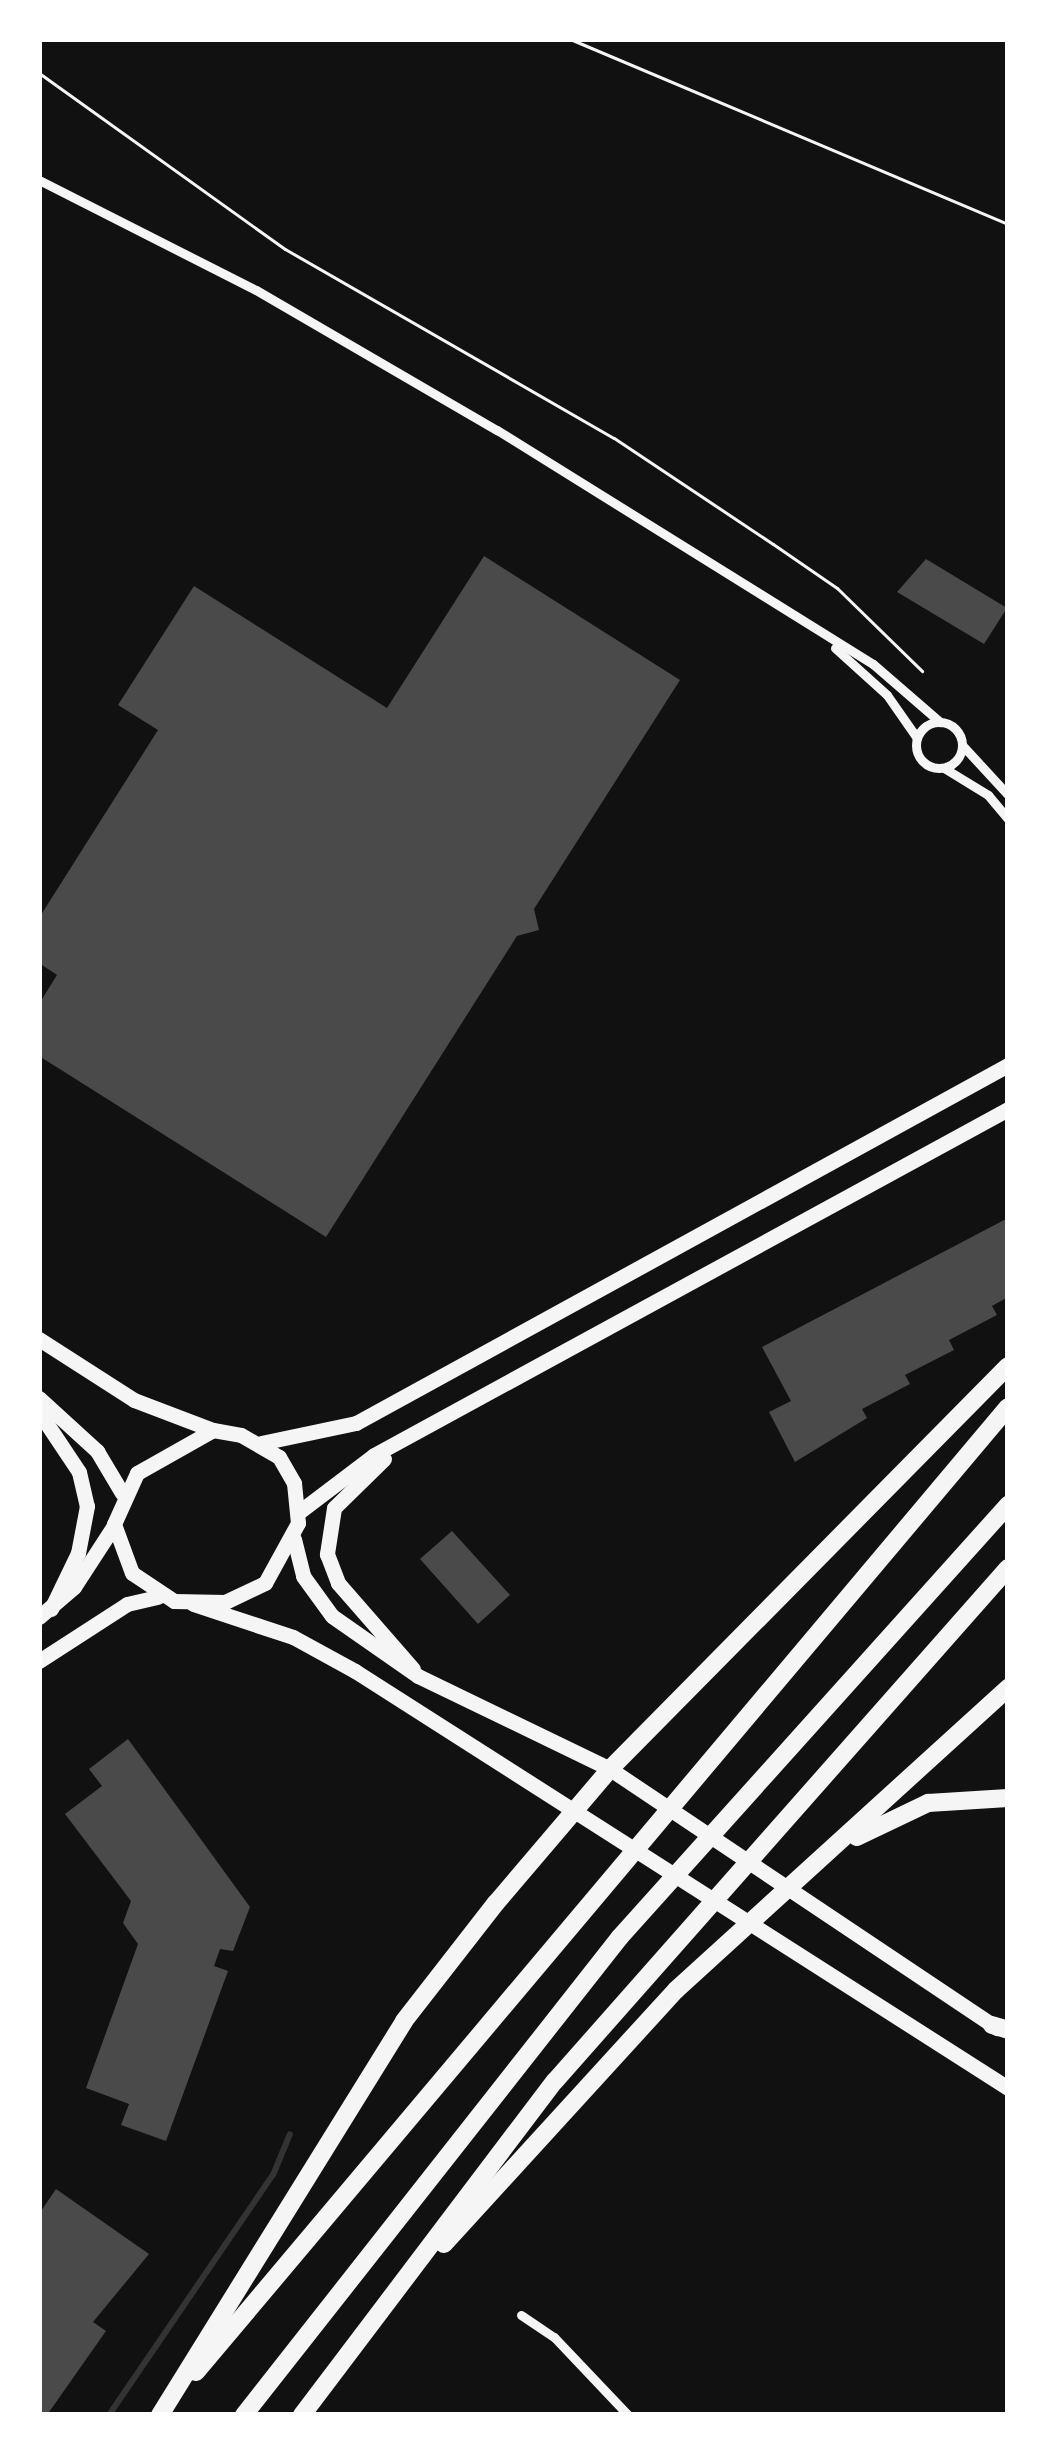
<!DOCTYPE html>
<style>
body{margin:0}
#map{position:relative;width:1047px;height:2454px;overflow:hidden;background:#111;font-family:"Titillium Web",sans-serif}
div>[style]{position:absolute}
.stream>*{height:6px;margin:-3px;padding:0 3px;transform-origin:3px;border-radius:3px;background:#333}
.building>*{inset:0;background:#4a4a4a}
.path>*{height:3px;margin:-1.5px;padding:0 1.5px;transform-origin:1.5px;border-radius:1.5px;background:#f5f5f5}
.minor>*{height:9px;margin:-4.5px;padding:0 4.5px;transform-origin:4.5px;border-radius:4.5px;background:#f5f5f5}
.minor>.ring{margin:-4.5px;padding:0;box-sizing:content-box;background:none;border:9px solid #f5f5f5;border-radius:50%}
.primary>*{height:15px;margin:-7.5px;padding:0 7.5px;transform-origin:7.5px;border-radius:7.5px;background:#f5f5f5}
.motorway>*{height:18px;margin:-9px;padding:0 9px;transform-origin:9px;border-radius:9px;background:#f5f5f5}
span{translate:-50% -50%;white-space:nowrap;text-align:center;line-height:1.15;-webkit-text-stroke:9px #fff;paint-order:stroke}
.frame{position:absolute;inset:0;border:42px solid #fff;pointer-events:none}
</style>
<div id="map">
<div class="stream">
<div style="left:109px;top:2415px;width:291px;rotate:-55.7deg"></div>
<div style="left:273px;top:2175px;width:44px;rotate:-67.5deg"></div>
</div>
<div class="building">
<div style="clip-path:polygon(484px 556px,680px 680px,534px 909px,539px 930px,517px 936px,326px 1237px,39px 1056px,39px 1004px,57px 975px,39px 963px,39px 918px,158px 730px,118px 705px,194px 586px,387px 708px)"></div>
<div style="clip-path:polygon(926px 559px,1007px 608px,984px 644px,897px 592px)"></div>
<div style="clip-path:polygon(1008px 1218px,1008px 1297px,992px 1306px,997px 1315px,949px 1340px,954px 1350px,905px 1375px,910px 1384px,862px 1409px,867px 1418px,795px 1462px,769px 1412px,791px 1401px,762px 1347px)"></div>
<div style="clip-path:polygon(452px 1531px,510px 1595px,478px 1624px,420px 1559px)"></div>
<div style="clip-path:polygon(128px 1739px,250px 1907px,233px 1951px,220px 1949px,214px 1966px,228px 1971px,166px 2141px,121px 2125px,129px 2104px,86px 2088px,138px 1944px,123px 1923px,131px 1901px,65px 1814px,102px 1786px,89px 1769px)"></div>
<div style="clip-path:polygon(56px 2189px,149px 2254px,93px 2322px,106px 2331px,47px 2415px,39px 2415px,39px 2214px)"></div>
</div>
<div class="path">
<div style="left:570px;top:39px;width:475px;rotate:22.9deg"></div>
<div style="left:39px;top:73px;width:302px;rotate:35.6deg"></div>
<div style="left:285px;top:249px;width:379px;rotate:29.9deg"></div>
<div style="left:614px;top:438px;width:191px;rotate:33.7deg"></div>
<div style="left:773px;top:544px;width:78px;rotate:34.5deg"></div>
<div style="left:837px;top:588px;width:119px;rotate:44.3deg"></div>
</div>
<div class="minor">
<div style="left:39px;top:180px;width:243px;rotate:26.9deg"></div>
<div style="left:256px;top:290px;width:279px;rotate:30.2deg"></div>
<div style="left:497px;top:430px;width:443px;rotate:31.9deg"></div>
<div style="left:873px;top:664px;width:89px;rotate:40.9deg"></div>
<div style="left:835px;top:648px;width:70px;rotate:42.1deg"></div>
<div style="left:887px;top:695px;width:52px;rotate:55.1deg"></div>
<div class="ring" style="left:916px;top:722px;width:37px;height:37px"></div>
<div style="left:963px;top:746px;width:67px;rotate:47.4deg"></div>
<div style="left:944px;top:768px;width:52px;rotate:31.5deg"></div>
<div style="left:988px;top:795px;width:31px;rotate:50deg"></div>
<div style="left:521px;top:2315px;width:40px;rotate:34deg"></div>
<div style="left:554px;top:2337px;width:108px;rotate:46.5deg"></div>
</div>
<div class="primary">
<div style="left:39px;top:1339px;width:113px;rotate:32.7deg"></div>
<div style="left:134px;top:1400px;width:85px;rotate:20.8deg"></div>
<div style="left:39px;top:1398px;width:79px;rotate:42.4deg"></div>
<div style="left:97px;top:1451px;width:49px;rotate:59.2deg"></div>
<div style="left:39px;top:1412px;width:72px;rotate:56.3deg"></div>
<div style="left:79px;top:1472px;width:35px;rotate:77deg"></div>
<div style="left:87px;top:1506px;width:48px;rotate:100.8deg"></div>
<div style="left:78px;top:1553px;width:62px;rotate:115.7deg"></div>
<div style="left:213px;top:1430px;width:28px;rotate:10deg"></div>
<div style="left:241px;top:1435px;width:44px;rotate:30.1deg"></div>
<div style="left:279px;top:1457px;width:30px;rotate:60deg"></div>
<div style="left:294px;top:1483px;width:40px;rotate:84.3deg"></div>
<div style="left:298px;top:1523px;width:68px;rotate:118.8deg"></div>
<div style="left:265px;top:1583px;width:44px;rotate:154.6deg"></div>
<div style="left:225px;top:1602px;width:51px;rotate:-178.9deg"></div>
<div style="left:174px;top:1601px;width:50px;rotate:-146.3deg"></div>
<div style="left:132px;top:1573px;width:52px;rotate:-110.2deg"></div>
<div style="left:114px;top:1524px;width:56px;rotate:-65.7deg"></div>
<div style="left:137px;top:1473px;width:87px;rotate:-29.5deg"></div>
<div style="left:261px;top:1443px;width:97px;rotate:-11.9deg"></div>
<div style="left:356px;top:1423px;width:744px;rotate:-28.77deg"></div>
<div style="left:384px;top:1459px;width:70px;rotate:135.6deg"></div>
<div style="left:334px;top:1508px;width:47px;rotate:98.7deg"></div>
<div style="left:327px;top:1554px;width:31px;rotate:69deg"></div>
<div style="left:338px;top:1583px;width:114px;rotate:48.9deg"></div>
<div style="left:299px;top:1512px;width:94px;rotate:-37.2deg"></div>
<div style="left:374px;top:1455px;width:722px;rotate:-28.62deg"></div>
<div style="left:294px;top:1539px;width:38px;rotate:76deg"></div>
<div style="left:303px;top:1576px;width:49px;rotate:54.1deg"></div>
<div style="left:332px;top:1616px;width:105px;rotate:34.9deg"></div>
<div style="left:418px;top:1676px;width:213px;rotate:25.8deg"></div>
<div style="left:610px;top:1769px;width:466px;rotate:33.8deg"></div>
<div style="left:193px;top:1604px;width:105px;rotate:18.3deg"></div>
<div style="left:293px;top:1637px;width:71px;rotate:28.7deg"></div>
<div style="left:355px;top:1671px;width:775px;rotate:32.56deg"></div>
<div style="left:39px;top:1617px;width:46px;rotate:-40.6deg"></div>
<div style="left:74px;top:1587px;width:72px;rotate:-57deg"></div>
<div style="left:39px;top:1661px;width:105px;rotate:-32.9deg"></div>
<div style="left:127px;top:1604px;width:32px;rotate:-13deg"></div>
</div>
<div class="motorway">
<div style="left:857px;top:1837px;width:79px;rotate:-25.6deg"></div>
<div style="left:928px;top:1803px;width:80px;rotate:-3.6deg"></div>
<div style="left:992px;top:2025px;width:17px;rotate:17deg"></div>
<div style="left:444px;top:2244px;width:344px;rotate:-47.6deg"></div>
<div style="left:676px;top:1990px;width:449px;rotate:-42.3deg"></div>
<div style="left:196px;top:2372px;width:1261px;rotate:-49.92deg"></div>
<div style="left:160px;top:2415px;width:463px;rotate:-58.2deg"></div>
<div style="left:404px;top:2021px;width:150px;rotate:-52.1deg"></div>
<div style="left:496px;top:1903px;width:176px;rotate:-49.6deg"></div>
<div style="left:610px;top:1769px;width:566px;rotate:-45.36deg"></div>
<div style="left:244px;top:2415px;width:608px;rotate:-51.81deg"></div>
<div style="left:620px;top:1937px;width:581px;rotate:-48.07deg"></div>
<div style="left:302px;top:2415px;width:419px;rotate:-52.9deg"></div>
<div style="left:555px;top:2081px;width:684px;rotate:-48.55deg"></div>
</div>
<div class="frame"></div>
</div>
